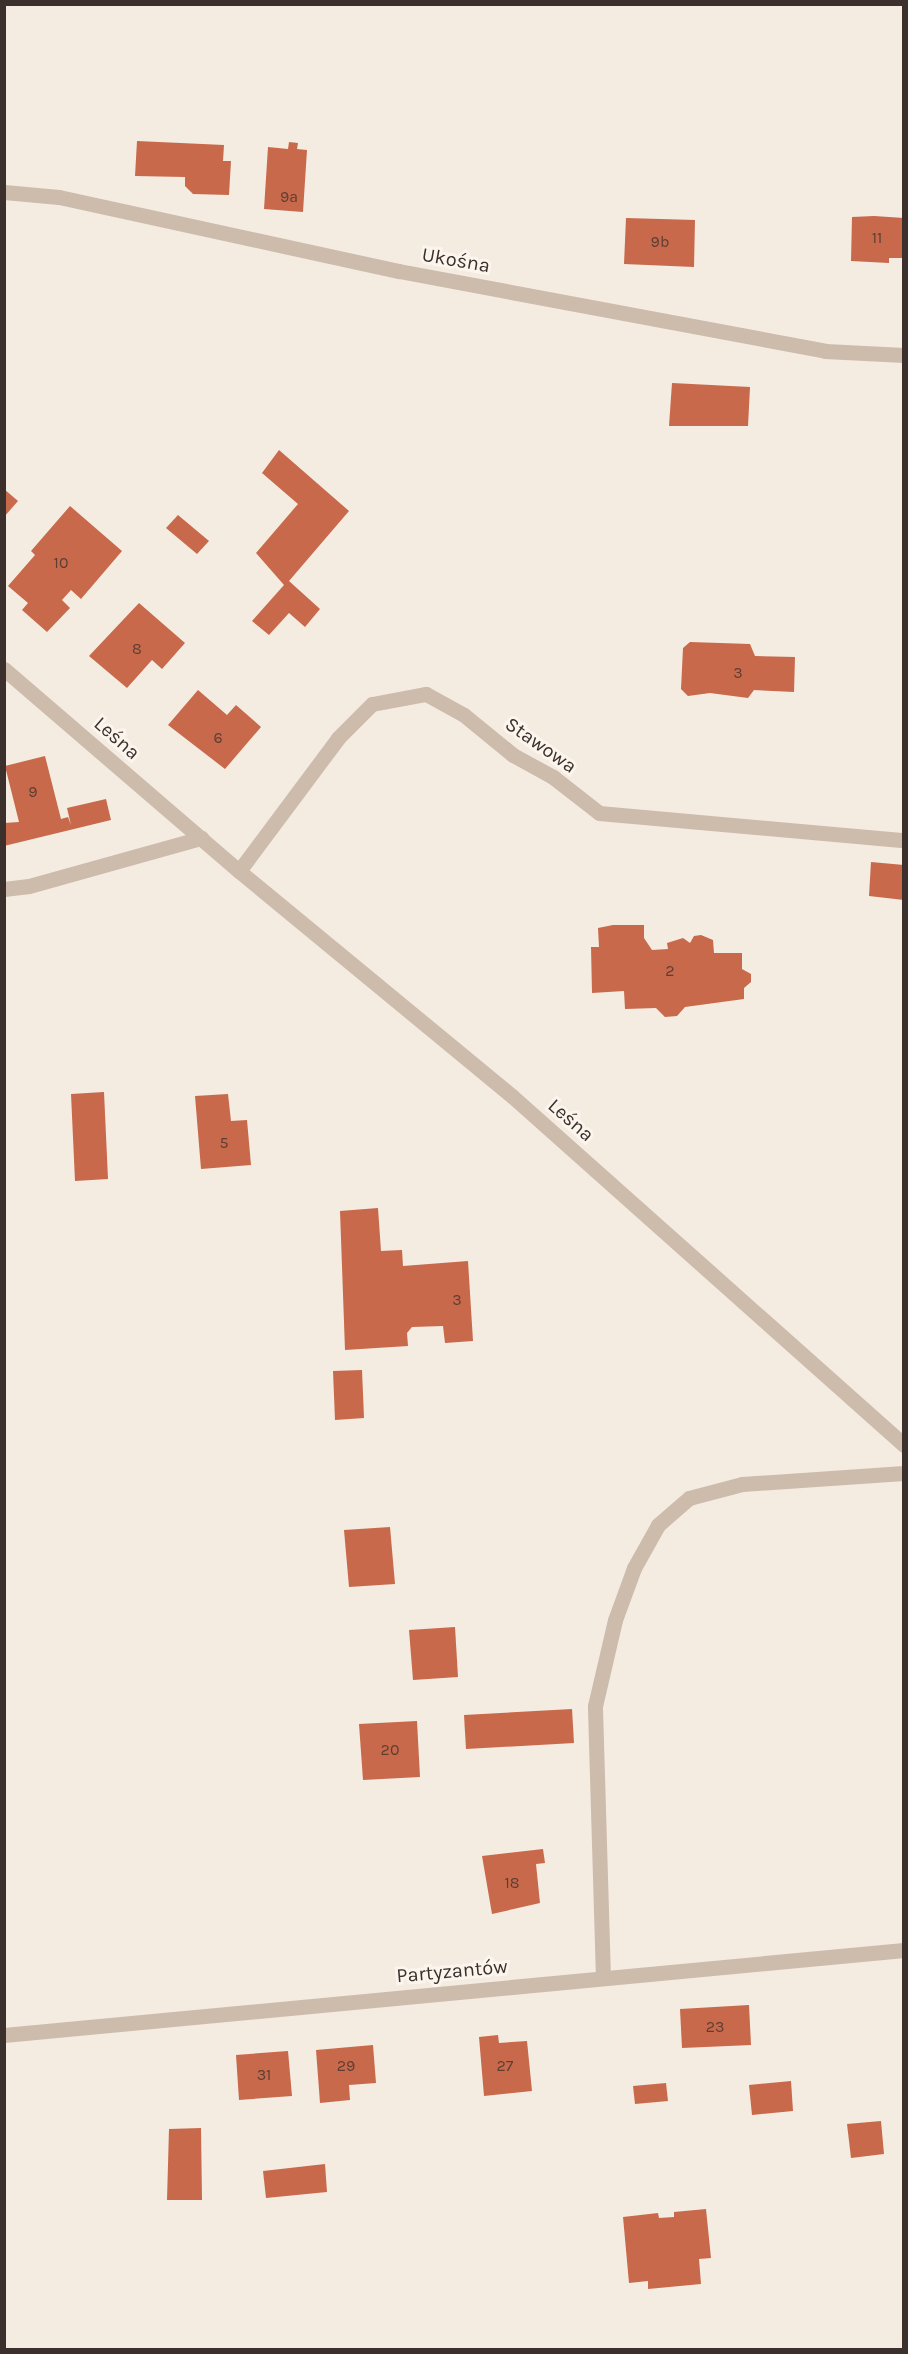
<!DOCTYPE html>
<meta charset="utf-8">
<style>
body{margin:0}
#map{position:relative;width:908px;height:2354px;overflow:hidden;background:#f4ebe1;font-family:Karla,sans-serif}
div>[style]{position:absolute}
.building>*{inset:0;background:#c8694b}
.service>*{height:15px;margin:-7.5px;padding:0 7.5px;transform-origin:7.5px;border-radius:7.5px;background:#cdbbac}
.minor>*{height:15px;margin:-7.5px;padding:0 7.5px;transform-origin:7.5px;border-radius:7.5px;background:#cdbbac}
span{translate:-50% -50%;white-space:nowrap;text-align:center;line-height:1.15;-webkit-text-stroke:6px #fbf5ee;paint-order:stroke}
.number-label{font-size:16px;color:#5e3e33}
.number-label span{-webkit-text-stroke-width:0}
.street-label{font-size:20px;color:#3b302b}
.frame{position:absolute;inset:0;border:6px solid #3b302b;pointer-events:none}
</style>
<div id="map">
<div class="building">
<div style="clip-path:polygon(137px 141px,224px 145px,223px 161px,231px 161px,229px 195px,193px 194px,185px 186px,185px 177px,135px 176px)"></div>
<div style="clip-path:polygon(289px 142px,298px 143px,297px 149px,307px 150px,303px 212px,264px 209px,268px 147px,288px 149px)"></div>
<div style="clip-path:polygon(874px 216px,904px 218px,904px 258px,889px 258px,889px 263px,851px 261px,852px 217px)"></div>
<div style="clip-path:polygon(626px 218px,695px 220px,694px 267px,624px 264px)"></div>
<div style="clip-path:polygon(672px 383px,750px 387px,748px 426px,669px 426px)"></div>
<div style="clip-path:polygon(279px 450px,349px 511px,289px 581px,320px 609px,305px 627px,289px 613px,269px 635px,252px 621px,284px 585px,256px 553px,298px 504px,262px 473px)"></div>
<div style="clip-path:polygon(4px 489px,18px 501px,4px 517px)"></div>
<div style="clip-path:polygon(70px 506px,122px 551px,81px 599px,71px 590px,62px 600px,70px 608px,47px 632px,22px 610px,28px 603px,8px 586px,35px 555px,31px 551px)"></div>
<div style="clip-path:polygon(178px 515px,209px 541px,197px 554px,166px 528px)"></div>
<div style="clip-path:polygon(139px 603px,185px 643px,162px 669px,152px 660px,127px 688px,89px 656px)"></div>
<div style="clip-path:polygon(690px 642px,750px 644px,755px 656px,795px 657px,794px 692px,754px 690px,748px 698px,710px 693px,688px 696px,681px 689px,683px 648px)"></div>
<div style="clip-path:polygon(198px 690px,227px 715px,236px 705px,261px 727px,225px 769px,168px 725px)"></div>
<div style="clip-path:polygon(45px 756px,61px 819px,68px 817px,71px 825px,67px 808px,106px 799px,111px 820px,4px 846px,4px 823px,19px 822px,5px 766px)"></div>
<div style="clip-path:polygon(871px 862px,904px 865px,904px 900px,869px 896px)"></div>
<div style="clip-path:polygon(613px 925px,644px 925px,644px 938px,652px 950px,668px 949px,667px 943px,683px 938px,690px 943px,694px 936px,701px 935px,713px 940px,714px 953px,742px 953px,742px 969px,751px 974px,751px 982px,744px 988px,744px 999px,685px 1007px,677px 1016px,665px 1017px,656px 1008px,625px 1009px,624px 991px,592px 993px,591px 947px,599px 947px,598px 928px)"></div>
<div style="clip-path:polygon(104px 1092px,108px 1179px,75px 1181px,71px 1094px)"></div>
<div style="clip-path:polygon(228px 1094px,231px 1121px,247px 1120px,251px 1165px,201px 1169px,195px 1096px)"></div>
<div style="clip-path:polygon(378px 1208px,381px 1251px,402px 1250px,403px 1266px,468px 1261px,473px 1341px,445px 1343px,443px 1326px,412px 1327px,407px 1333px,408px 1346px,345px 1350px,340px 1211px)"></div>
<div style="clip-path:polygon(362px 1370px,364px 1418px,335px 1420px,333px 1371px)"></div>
<div style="clip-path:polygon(390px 1527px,395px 1584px,349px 1587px,344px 1530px)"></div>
<div style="clip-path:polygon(455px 1627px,458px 1677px,413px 1680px,409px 1630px)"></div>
<div style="clip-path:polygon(572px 1709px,574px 1743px,466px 1749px,464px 1715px)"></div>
<div style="clip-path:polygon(417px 1721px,420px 1777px,363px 1780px,359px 1724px)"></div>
<div style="clip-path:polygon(543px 1849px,545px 1863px,536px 1864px,540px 1903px,492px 1914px,482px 1856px)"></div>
<div style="clip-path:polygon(749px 2005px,751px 2045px,682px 2048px,680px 2009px)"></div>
<div style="clip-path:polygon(498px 2035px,499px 2043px,527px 2041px,532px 2091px,484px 2096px,479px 2037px)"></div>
<div style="clip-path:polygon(373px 2045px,376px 2083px,349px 2085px,350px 2100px,320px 2103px,316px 2050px)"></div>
<div style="clip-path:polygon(288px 2051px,292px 2096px,239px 2100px,236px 2055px)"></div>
<div style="clip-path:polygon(791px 2081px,793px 2111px,752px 2115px,749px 2085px)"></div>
<div style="clip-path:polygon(666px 2083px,668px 2101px,635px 2104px,633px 2086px)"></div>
<div style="clip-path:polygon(881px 2121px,884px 2154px,851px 2158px,847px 2124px)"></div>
<div style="clip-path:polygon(201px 2128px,202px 2200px,167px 2200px,169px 2129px)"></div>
<div style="clip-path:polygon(325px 2164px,327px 2192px,266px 2198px,263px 2171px)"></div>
<div style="clip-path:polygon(706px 2209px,711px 2258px,699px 2259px,701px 2284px,648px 2289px,648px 2281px,629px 2283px,623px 2217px,658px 2213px,659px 2218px,674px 2217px,674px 2212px)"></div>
</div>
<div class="service">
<div style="left:603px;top:1978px;width:272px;rotate:-91.7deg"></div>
<div style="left:595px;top:1706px;width:88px;rotate:-76.9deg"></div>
<div style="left:615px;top:1620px;width:55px;rotate:-69.9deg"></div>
<div style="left:634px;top:1568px;width:49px;rotate:-60.8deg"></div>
<div style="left:658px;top:1525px;width:41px;rotate:-41.1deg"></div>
<div style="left:689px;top:1498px;width:55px;rotate:-14.8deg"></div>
<div style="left:742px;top:1484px;width:162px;rotate:-3.9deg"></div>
</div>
<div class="minor">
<div style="left:4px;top:192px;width:55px;rotate:5.2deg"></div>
<div style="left:59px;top:197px;width:348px;rotate:12.3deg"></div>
<div style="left:399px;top:271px;width:433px;rotate:10.6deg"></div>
<div style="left:825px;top:351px;width:79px;rotate:2.9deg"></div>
<div style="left:4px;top:669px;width:310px;rotate:40.7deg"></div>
<div style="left:239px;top:871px;width:354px;rotate:39.5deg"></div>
<div style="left:512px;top:1096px;width:525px;rotate:41.68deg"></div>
<div style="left:239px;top:871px;width:166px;rotate:-53.3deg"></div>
<div style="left:338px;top:738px;width:48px;rotate:-45deg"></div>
<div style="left:372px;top:704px;width:55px;rotate:-10.5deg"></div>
<div style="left:426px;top:694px;width:43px;rotate:28.9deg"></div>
<div style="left:464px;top:715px;width:63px;rotate:39.2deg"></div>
<div style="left:513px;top:755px;width:46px;rotate:28.8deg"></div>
<div style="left:553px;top:777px;width:58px;rotate:38deg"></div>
<div style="left:599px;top:813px;width:306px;rotate:5.1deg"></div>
<div style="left:4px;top:889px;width:25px;rotate:-7deg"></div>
<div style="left:29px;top:886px;width:179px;rotate:-15.6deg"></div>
<div style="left:4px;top:2035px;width:904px;rotate:-5.4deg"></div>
</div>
<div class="number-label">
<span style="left:289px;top:197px">9a</span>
<span style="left:877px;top:238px">11</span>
<span style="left:660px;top:242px">9b</span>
<span style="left:61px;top:563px">10</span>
<span style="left:137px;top:649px">8</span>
<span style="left:738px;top:673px">3</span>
<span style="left:218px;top:738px">6</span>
<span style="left:33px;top:792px">9</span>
<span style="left:670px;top:971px">2</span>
<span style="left:224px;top:1143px">5</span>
<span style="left:457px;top:1300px">3</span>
<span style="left:390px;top:1750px">20</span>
<span style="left:512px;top:1883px">18</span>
<span style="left:715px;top:2027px">23</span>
<span style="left:346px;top:2066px">29</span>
<span style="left:505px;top:2066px">27</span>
<span style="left:264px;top:2075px">31</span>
</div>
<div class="street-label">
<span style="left:456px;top:260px;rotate:10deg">Ukośna</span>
<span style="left:117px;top:738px;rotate:41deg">Leśna</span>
<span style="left:541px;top:745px;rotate:35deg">Stawowa</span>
<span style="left:571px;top:1120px;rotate:41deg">Leśna</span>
<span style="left:452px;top:1971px;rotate:-5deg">Partyzantów</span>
</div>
<div class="frame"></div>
</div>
